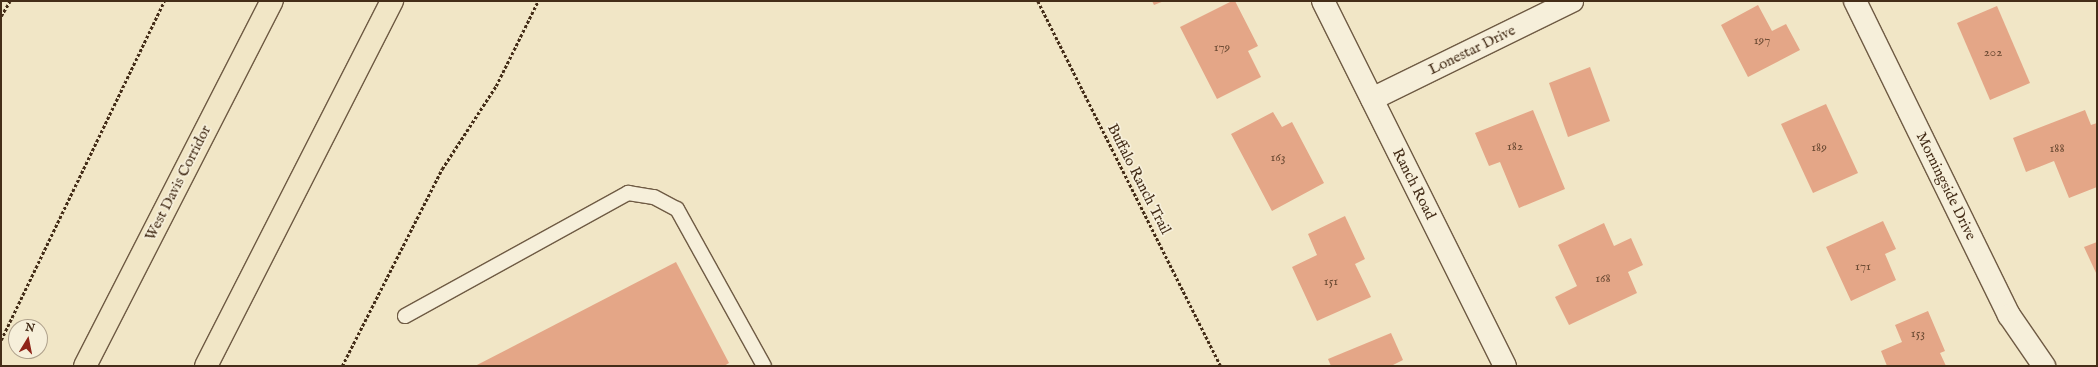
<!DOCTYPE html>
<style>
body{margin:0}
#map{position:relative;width:2098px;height:367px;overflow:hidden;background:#f1e6c6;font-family:"IM FELL English",serif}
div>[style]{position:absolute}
.building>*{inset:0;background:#e4a687}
.path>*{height:2.5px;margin-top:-1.25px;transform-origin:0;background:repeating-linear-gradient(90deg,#442d18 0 3px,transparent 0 5px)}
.roads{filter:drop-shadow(1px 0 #6f5b44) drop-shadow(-1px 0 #6f5b44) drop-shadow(0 1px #6f5b44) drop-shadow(0 -1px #6f5b44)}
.service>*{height:14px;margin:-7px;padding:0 7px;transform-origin:7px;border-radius:7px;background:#f6efda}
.minor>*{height:22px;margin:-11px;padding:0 11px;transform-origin:11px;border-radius:11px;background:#f6efda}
.motorway>*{height:22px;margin:-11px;padding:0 11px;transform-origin:11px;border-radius:11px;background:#f1e6c6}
span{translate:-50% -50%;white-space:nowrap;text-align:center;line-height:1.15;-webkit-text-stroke:3.5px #f6efda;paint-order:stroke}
.number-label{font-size:13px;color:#6c4b34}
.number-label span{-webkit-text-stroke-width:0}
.street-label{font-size:15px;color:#442d18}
.frame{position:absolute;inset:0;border:2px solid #442d18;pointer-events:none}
.north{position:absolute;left:8px;top:319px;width:40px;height:40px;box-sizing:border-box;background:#f6efda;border:1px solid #afa18c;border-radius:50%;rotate:10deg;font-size:11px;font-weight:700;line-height:16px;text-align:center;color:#442d18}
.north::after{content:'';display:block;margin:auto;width:14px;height:18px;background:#8f2418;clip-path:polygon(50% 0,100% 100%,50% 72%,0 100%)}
</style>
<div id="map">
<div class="building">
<div style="clip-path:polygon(1152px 1px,1164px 1px,1154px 5px)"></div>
<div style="clip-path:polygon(1232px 1px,1235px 1px,1258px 46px,1248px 51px,1261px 77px,1217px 99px,1180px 27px)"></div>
<div style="clip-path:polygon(1758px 5px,1772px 31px,1786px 24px,1800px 50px,1748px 77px,1721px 25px)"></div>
<div style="clip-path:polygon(1997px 6px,2030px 83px,1990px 100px,1957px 23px)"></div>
<div style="clip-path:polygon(1590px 67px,1610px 121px,1568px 137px,1549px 83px)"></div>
<div style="clip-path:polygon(1826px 104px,1858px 173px,1813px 193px,1781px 124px)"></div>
<div style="clip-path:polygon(1533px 110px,1565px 189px,1519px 208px,1500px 162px,1489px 166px,1475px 133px)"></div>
<div style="clip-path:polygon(2085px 110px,2091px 125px,2097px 123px,2097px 187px,2069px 198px,2054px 161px,2026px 172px,2013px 138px)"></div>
<div style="clip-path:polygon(1273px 112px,1282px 127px,1292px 122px,1324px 183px,1272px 211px,1231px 134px)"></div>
<div style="clip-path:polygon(1345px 216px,1365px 259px,1355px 264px,1371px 297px,1317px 321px,1292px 267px,1317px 255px,1308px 234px)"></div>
<div style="clip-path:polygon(1883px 221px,1896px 249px,1885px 254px,1896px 280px,1851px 301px,1826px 247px)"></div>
<div style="clip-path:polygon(1604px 223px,1614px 246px,1631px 238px,1643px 265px,1628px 272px,1637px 293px,1569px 325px,1555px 297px,1577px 286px,1558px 245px)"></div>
<div style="clip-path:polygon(2097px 242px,2097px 275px,2084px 247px)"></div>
<div style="clip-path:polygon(676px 262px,729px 363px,724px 366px,475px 366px)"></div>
<div style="clip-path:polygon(1928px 311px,1945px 351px,1940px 353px,1946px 366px,1887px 366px,1881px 351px,1902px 342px,1895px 325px)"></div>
<div style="clip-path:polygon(1391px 333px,1403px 360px,1391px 366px,1331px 366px,1328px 359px)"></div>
</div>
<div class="path">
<div style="left:1038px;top:1px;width:408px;rotate:63.4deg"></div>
<div style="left:1px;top:16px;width:17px;rotate:-59deg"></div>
<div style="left:1px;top:340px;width:376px;rotate:-64.3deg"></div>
<div style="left:342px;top:366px;width:221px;rotate:-63.1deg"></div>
<div style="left:442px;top:169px;width:99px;rotate:-57deg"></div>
<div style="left:496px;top:86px;width:95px;rotate:-63.7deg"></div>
</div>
<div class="roads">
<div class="service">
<div style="left:405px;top:316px;width:255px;rotate:-28.9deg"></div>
<div style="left:628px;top:193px;width:26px;rotate:9deg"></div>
<div style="left:654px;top:197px;width:26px;rotate:28deg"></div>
<div style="left:677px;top:209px;width:179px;rotate:61deg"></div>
</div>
<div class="minor">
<div style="left:1323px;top:1px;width:408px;rotate:63.5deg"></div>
<div style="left:1855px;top:1px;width:350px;rotate:63.9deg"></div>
<div style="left:2009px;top:315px;width:62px;rotate:55.5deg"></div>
<div style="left:1372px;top:99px;width:223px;rotate:-26.1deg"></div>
</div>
<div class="motorway">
<div style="left:85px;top:366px;width:410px;rotate:-62.9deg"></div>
<div style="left:206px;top:366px;width:410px;rotate:-63deg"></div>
</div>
</div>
<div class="number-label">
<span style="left:1762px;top:41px">197</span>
<span style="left:1222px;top:48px">179</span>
<span style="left:1993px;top:53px">202</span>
<span style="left:1515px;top:147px">182</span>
<span style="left:1819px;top:148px">189</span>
<span style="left:2057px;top:149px">188</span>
<span style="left:1278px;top:158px">163</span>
<span style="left:1863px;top:267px">171</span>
<span style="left:1603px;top:279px">168</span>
<span style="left:1331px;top:282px">151</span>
<span style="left:1918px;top:334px">153</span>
</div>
<div class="street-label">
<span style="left:1472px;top:50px;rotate:-26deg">Lonestar Drive</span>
<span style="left:1139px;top:179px;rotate:63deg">Buffalo Ranch Trail</span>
<span style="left:178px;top:183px;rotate:-63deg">West Davis Corridor</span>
<span style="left:1414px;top:184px;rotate:63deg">Ranch Road</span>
<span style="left:1946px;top:186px;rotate:64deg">Morningside Drive</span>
</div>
<div class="frame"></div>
<div class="north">N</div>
</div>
